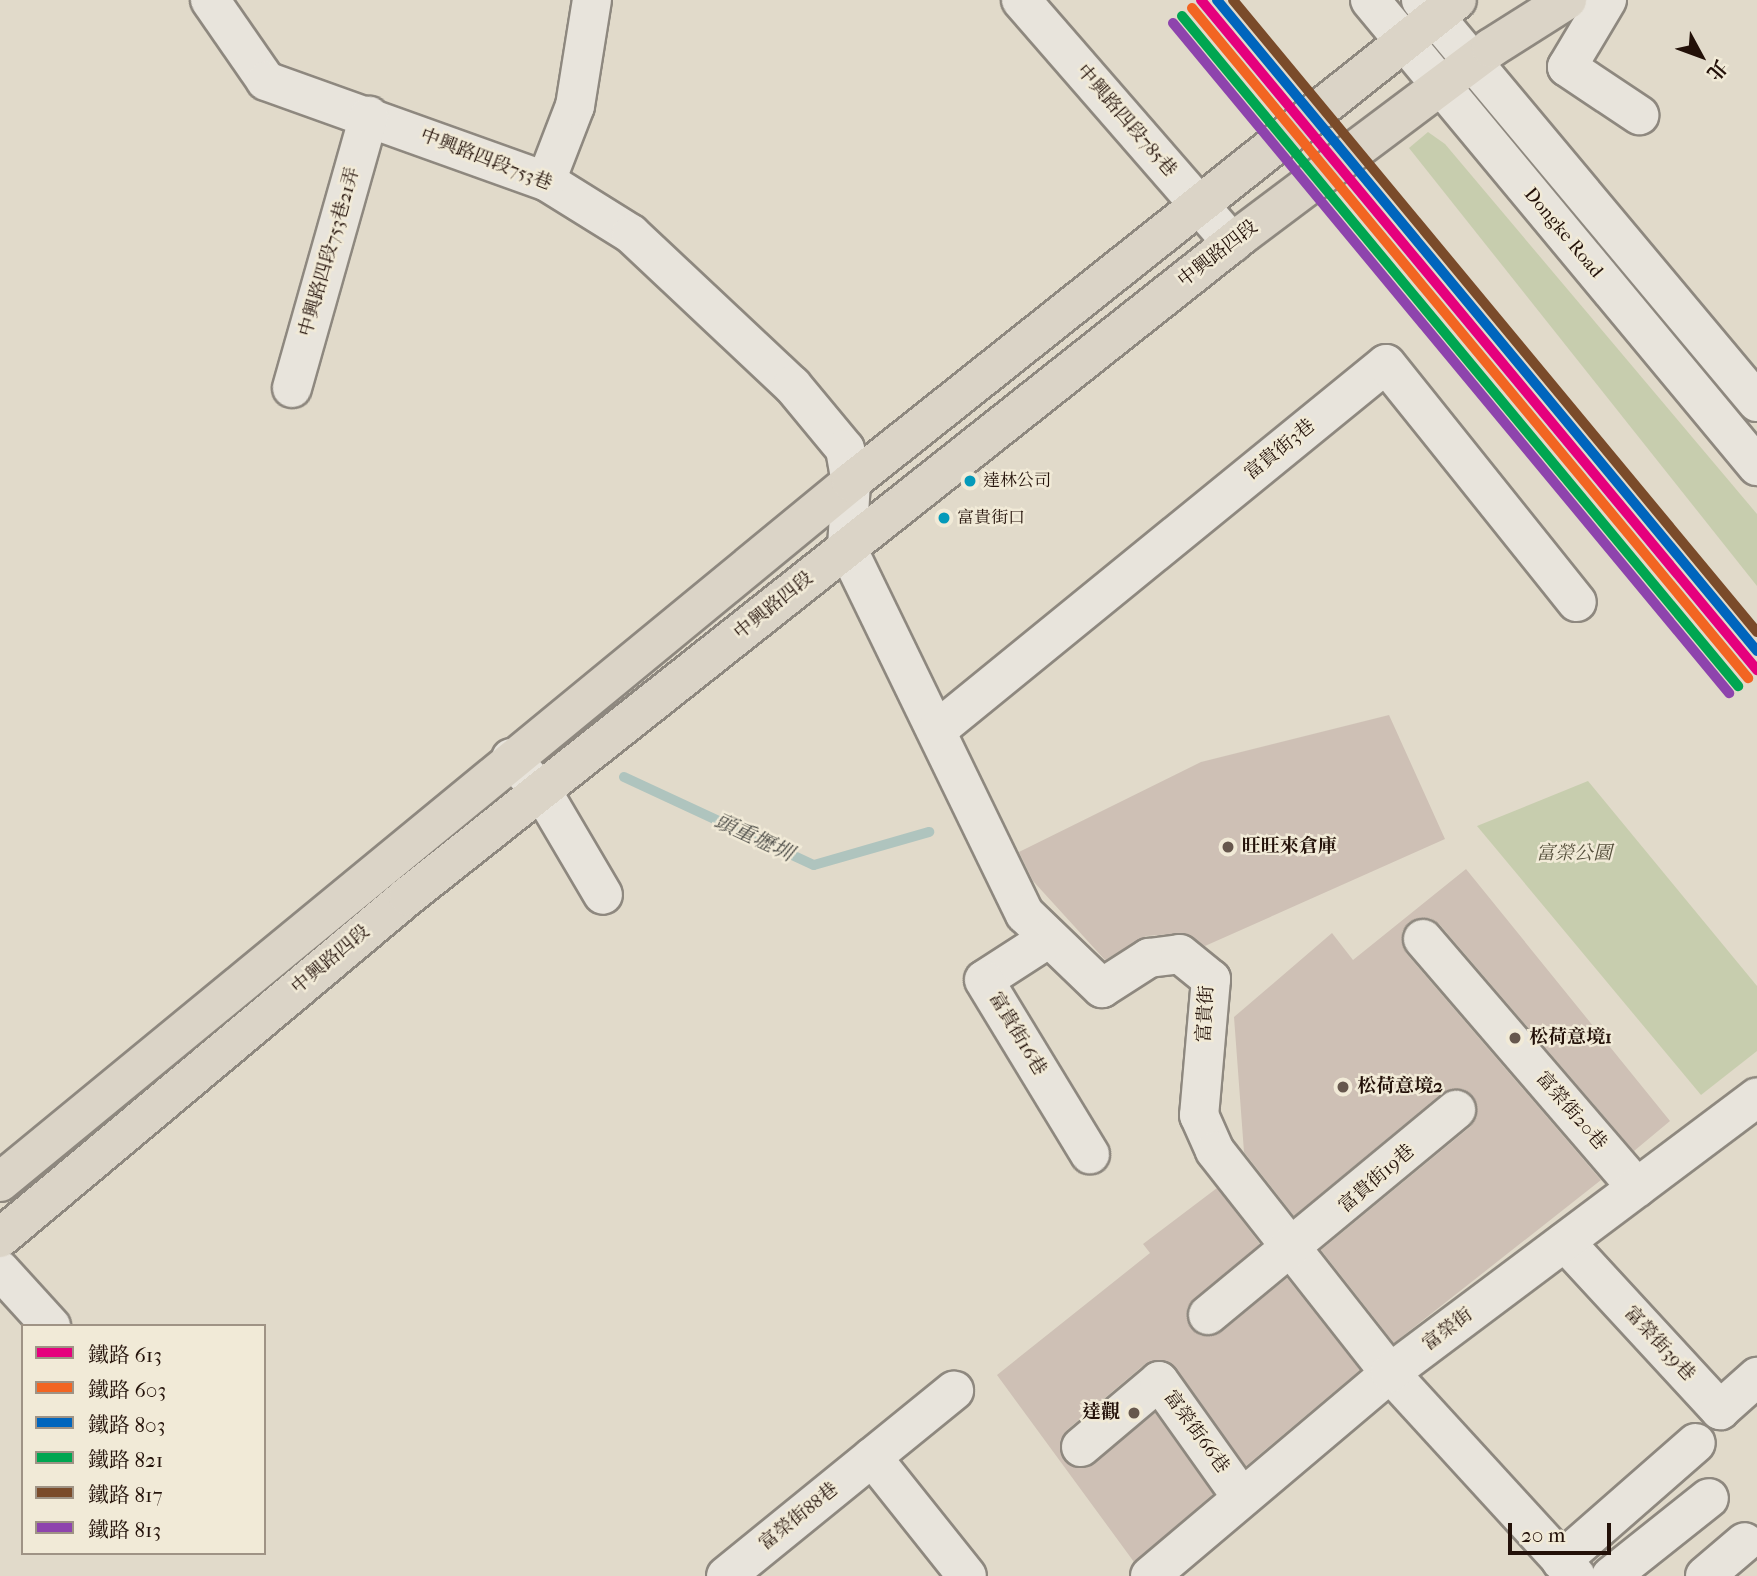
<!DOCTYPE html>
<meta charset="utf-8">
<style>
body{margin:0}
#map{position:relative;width:1757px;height:1576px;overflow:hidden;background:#e1daca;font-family:"IM FELL French Canon","Noto Serif TC",serif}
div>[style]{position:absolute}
.green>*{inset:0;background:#c7cdae}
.stream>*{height:10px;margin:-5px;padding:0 5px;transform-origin:5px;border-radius:5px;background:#afc4be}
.building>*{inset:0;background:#cec0b5}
.roads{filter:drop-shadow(2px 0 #8e887f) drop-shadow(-2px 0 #8e887f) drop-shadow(0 2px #8e887f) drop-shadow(0 -2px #8e887f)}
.minor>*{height:38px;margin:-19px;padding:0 19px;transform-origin:19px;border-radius:19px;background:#e8e4dc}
.major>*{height:38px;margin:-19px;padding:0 19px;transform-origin:19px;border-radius:19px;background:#dbd4c7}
.rail-1>*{height:10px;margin:-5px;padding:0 5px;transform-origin:5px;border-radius:5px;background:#e5007d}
.rail-2>*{height:10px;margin:-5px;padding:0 5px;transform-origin:5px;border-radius:5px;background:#f26522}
.rail-3>*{height:10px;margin:-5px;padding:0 5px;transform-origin:5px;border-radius:5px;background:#0065bd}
.rail-4>*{height:10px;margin:-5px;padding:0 5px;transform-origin:5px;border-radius:5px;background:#00a651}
.rail-5>*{height:10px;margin:-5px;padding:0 5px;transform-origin:5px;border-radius:5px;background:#7a4b2a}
.rail-6>*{height:10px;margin:-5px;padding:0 5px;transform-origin:5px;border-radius:5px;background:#8e44ad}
.dots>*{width:19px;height:19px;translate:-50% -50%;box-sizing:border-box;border:4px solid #f1ead7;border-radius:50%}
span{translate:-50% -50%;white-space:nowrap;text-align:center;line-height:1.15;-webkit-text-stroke:5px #f1ead7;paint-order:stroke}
.bus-label{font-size:17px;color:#231109}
.left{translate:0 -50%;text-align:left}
.street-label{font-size:19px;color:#231109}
.poi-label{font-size:19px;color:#231109;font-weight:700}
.right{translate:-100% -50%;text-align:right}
.park-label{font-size:19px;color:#554f3b;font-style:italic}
.water-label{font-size:21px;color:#4c4c47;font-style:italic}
.legend{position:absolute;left:21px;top:1324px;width:245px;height:231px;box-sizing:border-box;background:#f1ead7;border:2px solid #9f9385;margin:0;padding:9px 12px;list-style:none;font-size:21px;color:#231109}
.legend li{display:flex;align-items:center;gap:14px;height:35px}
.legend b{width:35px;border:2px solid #9f9385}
.north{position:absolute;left:1666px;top:21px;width:70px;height:70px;-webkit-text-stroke:5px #f1ead7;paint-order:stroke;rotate:131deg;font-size:19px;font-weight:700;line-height:28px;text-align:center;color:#231109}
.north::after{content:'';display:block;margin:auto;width:24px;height:32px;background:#231109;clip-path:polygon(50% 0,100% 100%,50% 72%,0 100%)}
.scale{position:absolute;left:1508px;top:1523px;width:103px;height:32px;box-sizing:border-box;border:4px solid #231109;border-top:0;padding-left:9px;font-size:21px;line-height:24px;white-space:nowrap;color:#231109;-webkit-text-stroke:5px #f1ead7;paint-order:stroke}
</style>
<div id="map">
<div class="green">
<div style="clip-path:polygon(1428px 132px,1445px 144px,1757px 514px,1757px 586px,1409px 148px)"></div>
<div style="clip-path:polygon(1588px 781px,1757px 986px,1757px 1051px,1701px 1095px,1477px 826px)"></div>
</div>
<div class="stream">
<div style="left:624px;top:777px;width:209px;rotate:24.9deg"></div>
<div style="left:814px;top:865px;width:120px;rotate:-16deg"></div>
</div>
<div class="building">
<div style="clip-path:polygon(1389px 715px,1445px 839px,1205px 946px,1185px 933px,1146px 936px,1105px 960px,1033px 881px,1019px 852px,1201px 762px)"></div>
<div style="clip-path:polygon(1466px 869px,1670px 1121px,1634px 1151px,1440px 925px,1430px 918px,1409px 922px,1402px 932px,1406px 953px,1601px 1180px,1394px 1343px,1321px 1250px,1470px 1127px,1477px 1117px,1473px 1097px,1463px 1089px,1442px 1093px,1294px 1216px,1244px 1152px,1234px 1017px,1332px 933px,1353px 960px)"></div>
<div style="clip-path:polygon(1217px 1188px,1260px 1244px,1194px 1299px,1187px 1308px,1191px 1328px,1201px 1336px,1221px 1332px,1287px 1278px,1360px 1370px,1246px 1466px,1167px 1361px,1145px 1364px,1067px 1430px,1060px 1440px,1064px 1461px,1086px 1468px,1155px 1413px,1213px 1494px,1134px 1562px,997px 1375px,1150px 1253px,1143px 1244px)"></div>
</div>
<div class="roads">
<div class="minor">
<div style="left:210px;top:0;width:98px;rotate:55.3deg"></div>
<div style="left:266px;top:81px;width:297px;rotate:19.7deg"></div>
<div style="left:546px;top:181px;width:100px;rotate:31.9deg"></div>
<div style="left:631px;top:234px;width:221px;rotate:43.2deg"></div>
<div style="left:792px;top:385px;width:83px;rotate:50.4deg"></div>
<div style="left:845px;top:449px;width:34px;rotate:80deg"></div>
<div style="left:851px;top:482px;width:66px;rotate:93.5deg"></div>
<div style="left:847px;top:548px;width:407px;rotate:64.1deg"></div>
<div style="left:1025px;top:914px;width:107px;rotate:43.9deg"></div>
<div style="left:1102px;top:988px;width:56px;rotate:-32.6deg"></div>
<div style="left:1149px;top:958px;width:31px;rotate:-7deg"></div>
<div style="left:1180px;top:954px;width:40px;rotate:39deg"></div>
<div style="left:1211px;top:979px;width:137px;rotate:95deg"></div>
<div style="left:1199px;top:1115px;width:39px;rotate:66deg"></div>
<div style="left:1215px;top:1151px;width:283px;rotate:51.8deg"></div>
<div style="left:1390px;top:1373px;width:275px;rotate:47.5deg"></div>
<div style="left:1021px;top:0;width:322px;rotate:49deg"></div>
<div style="left:1370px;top:0;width:606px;rotate:50.29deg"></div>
<div style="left:1421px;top:0;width:524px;rotate:50.11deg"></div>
<div style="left:1607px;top:0;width:78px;rotate:120.8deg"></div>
<div style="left:1567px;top:67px;width:87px;rotate:33.7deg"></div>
<div style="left:546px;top:181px;width:80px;rotate:-68.9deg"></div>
<div style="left:575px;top:106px;width:107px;rotate:-80.9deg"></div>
<div style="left:292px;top:388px;width:283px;rotate:-74.2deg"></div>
<div style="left:937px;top:730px;width:579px;rotate:-39.19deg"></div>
<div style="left:1386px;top:364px;width:305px;rotate:51.3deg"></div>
<div style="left:511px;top:758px;width:47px;rotate:47.6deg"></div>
<div style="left:543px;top:793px;width:118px;rotate:59.5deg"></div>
<div style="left:1049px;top:938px;width:77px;rotate:147.1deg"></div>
<div style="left:984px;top:980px;width:204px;rotate:58.7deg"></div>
<div style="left:1423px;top:939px;width:328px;rotate:49.3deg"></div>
<div style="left:1565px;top:1242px;width:229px;rotate:47.3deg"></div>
<div style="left:1720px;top:1410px;width:50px;rotate:-41.7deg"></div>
<div style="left:0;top:1270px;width:76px;rotate:47.7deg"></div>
<div style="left:1208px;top:1315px;width:322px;rotate:-39.6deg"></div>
<div style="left:1081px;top:1447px;width:102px;rotate:-40.2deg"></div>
<div style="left:1159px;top:1381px;width:143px;rotate:54.6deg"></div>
<div style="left:872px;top:1457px;width:152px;rotate:51.4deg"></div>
<div style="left:1561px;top:1561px;width:179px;rotate:-41.2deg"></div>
<div style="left:726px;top:1576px;width:294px;rotate:-39.1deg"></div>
<div style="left:1150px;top:1576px;width:314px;rotate:-40.2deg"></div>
<div style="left:1390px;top:1373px;width:459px;rotate:-36.9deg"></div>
<div style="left:1611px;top:1576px;width:125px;rotate:-38.5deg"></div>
<div style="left:1705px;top:1576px;width:52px;rotate:-40.4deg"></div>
</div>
<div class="major">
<div style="left:0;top:1182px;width:1102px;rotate:-39.44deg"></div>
<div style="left:851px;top:482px;width:774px;rotate:-38.5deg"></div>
<div style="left:0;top:1238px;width:532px;rotate:-39.97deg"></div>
<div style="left:408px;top:896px;width:1064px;rotate:-38.4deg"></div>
<div style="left:1242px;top:235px;width:311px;rotate:-36.9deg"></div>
<div style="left:1491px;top:48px;width:90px;rotate:-32.3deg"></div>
</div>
</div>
<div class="rail-1">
<div style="left:1201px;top:0;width:871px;rotate:50.31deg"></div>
</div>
<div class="rail-2">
<div style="left:1192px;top:8px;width:871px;rotate:50.31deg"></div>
</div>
<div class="rail-3">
<div style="left:1217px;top:0;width:846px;rotate:50.32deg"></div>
</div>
<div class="rail-4">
<div style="left:1182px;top:16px;width:871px;rotate:50.31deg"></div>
</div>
<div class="rail-5">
<div style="left:1233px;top:0;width:821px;rotate:50.34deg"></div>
</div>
<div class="rail-6">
<div style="left:1173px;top:23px;width:871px;rotate:50.31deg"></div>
</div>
<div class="dots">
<div style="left:970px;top:481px;background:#049aba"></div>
<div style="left:944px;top:518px;background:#049aba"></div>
<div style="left:1228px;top:847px;background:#66574d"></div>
<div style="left:1515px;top:1038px;background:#66574d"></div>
<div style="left:1343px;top:1087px;background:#66574d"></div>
<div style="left:1134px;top:1413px;background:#66574d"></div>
</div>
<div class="bus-label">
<span class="left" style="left:983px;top:481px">達林公司</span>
<span class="left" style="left:957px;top:518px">富貴街口</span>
</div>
<div class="street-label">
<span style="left:1126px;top:121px;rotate:49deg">中興路四段785巷</span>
<span style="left:486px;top:160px;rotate:21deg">中興路四段753巷</span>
<span style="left:1563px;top:233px;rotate:50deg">Dongke Road</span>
<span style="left:330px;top:252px;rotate:-74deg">中興路四段753巷21弄</span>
<span style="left:1218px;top:254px;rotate:-38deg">中興路四段</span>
<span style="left:1280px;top:450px;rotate:-39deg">富貴街3巷</span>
<span style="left:774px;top:606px;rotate:-39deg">中興路四段</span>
<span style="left:331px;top:960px;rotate:-40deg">中興路四段</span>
<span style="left:1206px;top:1014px;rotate:-87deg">富貴街</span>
<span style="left:1017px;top:1034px;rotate:59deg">富貴街16巷</span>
<span style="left:1571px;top:1111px;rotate:49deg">富榮街20巷</span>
<span style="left:1377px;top:1179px;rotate:-41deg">富貴街19巷</span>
<span style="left:1448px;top:1330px;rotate:-37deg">富榮街</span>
<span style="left:1659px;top:1344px;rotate:47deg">富榮街39巷</span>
<span style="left:1196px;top:1432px;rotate:54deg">富榮街66巷</span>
<span style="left:799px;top:1517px;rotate:-39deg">富榮街88巷</span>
</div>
<div class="poi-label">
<span class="left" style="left:1242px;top:847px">旺旺來倉庫</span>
<span class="left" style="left:1529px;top:1038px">松荷意境1</span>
<span class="left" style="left:1357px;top:1087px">松荷意境2</span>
<span class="right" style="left:1120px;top:1413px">達觀</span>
</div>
<div class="park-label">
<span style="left:1574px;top:854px">富榮公園</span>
</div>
<div class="water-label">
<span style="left:754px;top:837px;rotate:25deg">頭重壢圳</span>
</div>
<ul class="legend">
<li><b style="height:9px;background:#e5007d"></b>鐵路 613</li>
<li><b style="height:9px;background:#f26522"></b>鐵路 603</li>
<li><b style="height:9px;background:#0065bd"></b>鐵路 803</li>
<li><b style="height:9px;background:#00a651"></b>鐵路 821</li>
<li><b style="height:9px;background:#7a4b2a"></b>鐵路 817</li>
<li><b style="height:9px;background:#8e44ad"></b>鐵路 813</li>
</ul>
<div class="north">北</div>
<div class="scale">20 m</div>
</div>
